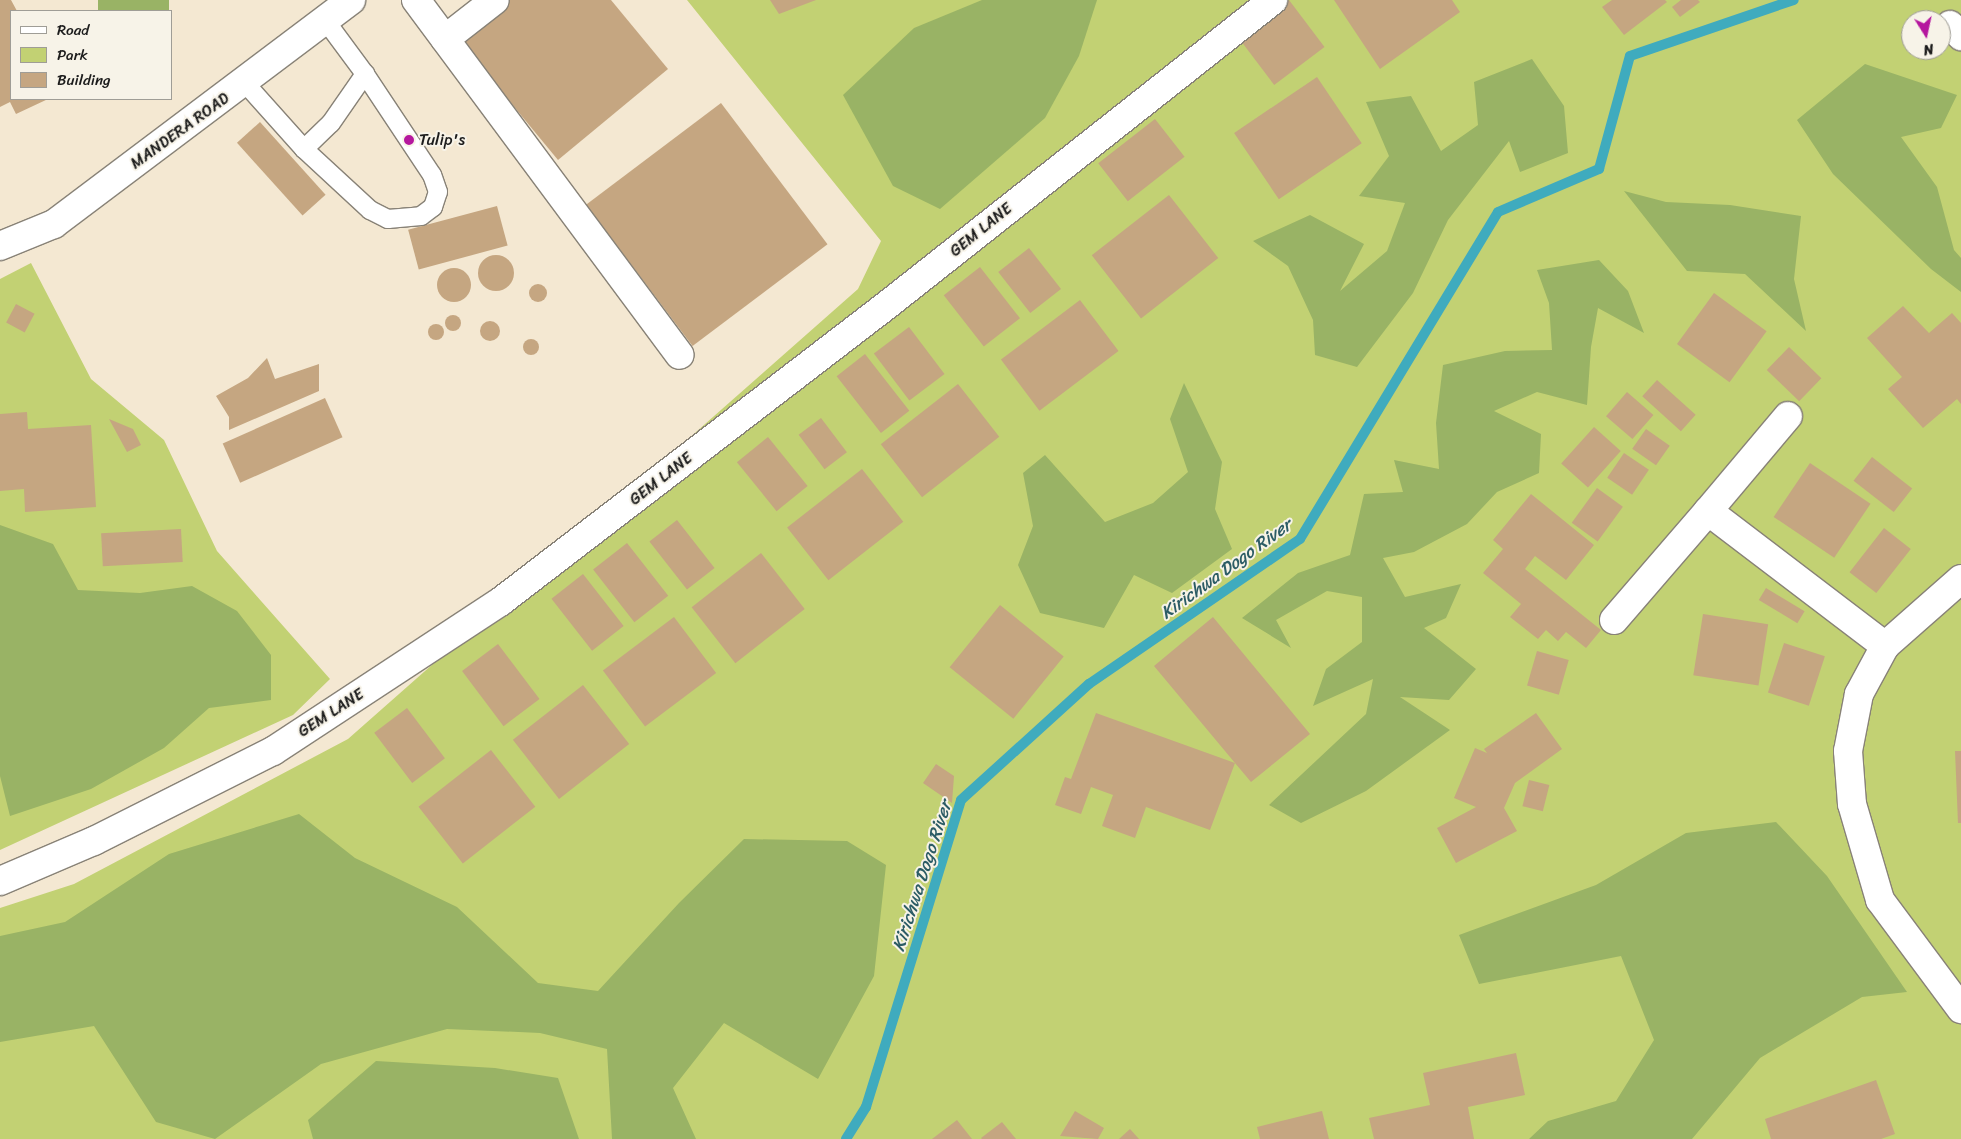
<!DOCTYPE html>
<style>
body{margin:0}
#map{position:relative;width:1961px;height:1139px;overflow:hidden;background:#f4e8d2;font-family:Sriracha,sans-serif}
div>[style]{position:absolute}
[style*='--x']{left:calc(var(--x)*1px);top:calc(var(--y)*1px);width:calc(var(--w)*1px);rotate:calc(var(--a)*1deg)}
.green>*{inset:0;background:#c2d173}
.forest>*{inset:0;background:#99b365;transform-origin:0 0}
.stream>*{height:10px;margin:-5px;padding:0 5px;transform-origin:5px;border-radius:5px;background:#3fabbe}
.building>*{inset:0;background:#c5a681;transform-origin:0 0}
.round{border-radius:50%}
.roads{filter:drop-shadow(1px 0 #888277) drop-shadow(-1px 0 #888277) drop-shadow(0 1px #888277) drop-shadow(0 -1px #888277)}
.lane>*{height:18px;margin:-9px;padding:0 9px;transform-origin:9px;border-radius:9px;background:#fff}
.street>*{height:28px;margin:-14px;padding:0 14px;transform-origin:14px;border-radius:14px;background:#fff}
.dots>*{width:14px;height:14px;translate:-50% -50%;box-sizing:border-box;border:2px solid #f7f3e8;border-radius:50%}
span{translate:-50% -50%;white-space:nowrap;text-align:center;line-height:1.15;-webkit-text-stroke:4px #f7f3e8;paint-order:stroke}
.street-label{font-size:16px;color:#1c1c1c}
.poi-label{font-size:16px;color:#1c1c1c}
.left{translate:0 -50%;text-align:left}
.water-label{font-size:18px;color:#2c5c65;font-style:italic}
.legend{position:absolute;left:10px;top:10px;width:162px;height:90px;box-sizing:border-box;background:#f7f3e8;border:1px solid #9f9d96;margin:0;padding:6px 9px;list-style:none;font-size:15px;color:#1c1c1c}
.legend li{display:flex;align-items:center;gap:10px;height:25px}
.legend b{width:25px;border:1px solid #9f9d96}
.north{position:absolute;left:1901px;top:10px;width:50px;height:50px;box-sizing:border-box;background:#f7f3e8;border:1px solid #9f9d96;border-radius:50%;rotate:170deg;font-size:14px;font-weight:700;line-height:20px;text-align:center;color:#1c1c1c}
.north::after{content:'';display:block;margin:auto;width:18px;height:22px;background:#b5179e;clip-path:polygon(50% 0,100% 100%,50% 72%,0 100%)}
</style>
<div id="map">
<div class="green">
<div style="clip-path:polygon(evenodd,687px 0,1961px 0,1961px 1139px,0 1139px,0 908px,74px 884px,348px 739px,858px 289px,881px 241px,687px 0,1911px 20px,1941px 20px,1941px 50px,1911px 50px,1911px 20px)"></div>
<div style="clip-path:polygon(31px 263px,91px 379px,164px 440px,217px 551px,330px 679px,293px 715px,0 850px,0 279px)"></div>
</div>
<div class="forest">
<div style="left:98px;top:0;width:71px;height:14px"></div>
<div style="clip-path:polygon(982px 0,1097px 0,1079px 56px,1045px 118px,940px 209px,893px 186px,843px 95px,914px 28px)"></div>
<div style="clip-path:polygon(1532px 59px,1564px 106px,1568px 153px,1520px 172px,1509px 141px,1448px 220px,1413px 293px,1357px 367px,1315px 355px,1313px 320px,1288px 266px,1253px 241px,1310px 215px,1364px 244px,1340px 291px,1387px 251px,1405px 203px,1359px 196px,1389px 156px,1366px 102px,1411px 96px,1441px 151px,1478px 125px,1474px 82px)"></div>
<div style="clip-path:polygon(1865px 64px,1957px 95px,1941px 128px,1901px 137px,1937px 187px,1954px 250px,1961px 258px,1961px 292px,1931px 269px,1833px 174px,1797px 120px)"></div>
<div style="clip-path:polygon(1624px 191px,1666px 202px,1730px 205px,1801px 216px,1794px 279px,1806px 331px,1745px 274px,1687px 271px)"></div>
<div style="clip-path:polygon(1599px 260px,1628px 291px,1644px 333px,1598px 308px,1591px 347px,1587px 405px,1537px 392px,1494px 411px,1541px 434px,1539px 473px,1497px 492px,1467px 524px,1414px 552px,1383px 558px,1405px 597px,1461px 584px,1446px 618px,1424px 628px,1476px 669px,1449px 700px,1400px 697px,1450px 730px,1366px 791px,1301px 823px,1269px 805px,1366px 714px,1373px 679px,1313px 706px,1326px 669px,1362px 642px,1362px 597px,1327px 591px,1276px 620px,1291px 648px,1242px 618px,1298px 573px,1350px 555px,1364px 494px,1403px 492px,1394px 460px,1439px 469px,1436px 423px,1443px 365px,1505px 351px,1552px 350px,1549px 303px,1537px 270px)"></div>
<div style="clip-path:polygon(1184px 383px,1222px 462px,1215px 509px,1232px 549px,1172px 593px,1134px 575px,1104px 628px,1040px 613px,1018px 565px,1033px 526px,1023px 473px,1045px 455px,1105px 522px,1153px 503px,1188px 472px,1170px 419px)"></div>
<div style="clip-path:polygon(0 525px,53px 544px,78px 590px,140px 593px,192px 586px,237px 611px,271px 655px,271px 700px,209px 708px,164px 748px,91px 789px,10px 816px,0 776px)"></div>
<div style="clip-path:polygon(299px 814px,355px 858px,457px 907px,538px 983px,598px 991px,679px 903px,744px 839px,847px 841px,886px 865px,874px 976px,818px 1079px,724px 1023px,673px 1088px,696px 1139px,612px 1139px,607px 1049px,540px 1033px,447px 1029px,321px 1064px,215px 1139px,156px 1122px,94px 1026px,0 1042px,0 936px,65px 922px,169px 854px)"></div>
<div style="clip-path:polygon(1776px 822px,1827px 876px,1907px 992px,1862px 997px,1760px 1058px,1692px 1139px,1529px 1139px,1548px 1121px,1616px 1101px,1654px 1040px,1621px 956px,1479px 984px,1459px 935px,1596px 885px,1686px 833px)"></div>
<div style="clip-path:polygon(376px 1061px,495px 1068px,558px 1078px,579px 1139px,313px 1139px,308px 1120px)"></div>
</div>
<div class="stream">
<div style="--x:846;--y:1139;--w:38;--a:-58"></div>
<div style="--x:866;--y:1107;--w:321;--a:-72.8"></div>
<div style="--x:961;--y:800;--w:173;--a:-42.2"></div>
<div style="--x:1089;--y:684;--w:256;--a:-34.5"></div>
<div style="--x:1300;--y:539;--w:382;--a:-58.8"></div>
<div style="--x:1498;--y:212;--w:110;--a:-23.1"></div>
<div style="--x:1599;--y:169;--w:117;--a:-74.7"></div>
<div style="--x:1630;--y:56;--w:173;--a:-18.9"></div>
</div>
<div class="building">
<div style="clip-path:polygon(0 0,11px 0,17px 11px,11px 11px,11px 99px,48px 99px,16px 114px,10px 102px,0 107px)"></div>
<div style="clip-path:polygon(503px 0,611px 0,668px 69px,558px 160px,457px 38px)"></div>
<div style="clip-path:polygon(770px 0,816px 0,779px 14px)"></div>
<div style="left:1289px;top:0;width:59px;height:63px;rotate:53deg"></div>
<div style="clip-path:polygon(1334px 0,1452px 0,1460px 12px,1380px 69px)"></div>
<div style="clip-path:polygon(1612px 0,1665px 0,1667px 2px,1624px 35px,1602px 7px)"></div>
<div style="clip-path:polygon(1681px 0,1698px 0,1700px 2px,1680px 17px,1672px 7px)"></div>
<div style="left:1317px;top:77px;width:80px;height:100px;rotate:56deg"></div>
<div style="left:721px;top:103px;width:177px;height:169px;rotate:53deg"></div>
<div style="left:1155px;top:119px;width:48px;height:72px;rotate:52deg"></div>
<div style="left:260px;top:122px;width:98px;height:31px;rotate:48deg"></div>
<div style="left:1169px;top:195px;width:80px;height:98px;rotate:52deg"></div>
<div style="left:497px;top:206px;width:41px;height:92px;rotate:75deg"></div>
<div style="left:1029px;top:248px;width:52px;height:39px;rotate:52deg"></div>
<div class="round" style="left:478px;top:255px;width:36px;height:36px"></div>
<div style="left:980px;top:267px;width:65px;height:46px;rotate:52deg"></div>
<div class="round" style="left:437px;top:268px;width:34px;height:34px"></div>
<div class="round" style="left:529px;top:284px;width:18px;height:18px"></div>
<div style="left:1714px;top:293px;width:65px;height:63px;rotate:36deg"></div>
<div style="left:1080px;top:300px;width:64px;height:99px;rotate:53deg"></div>
<div style="left:16px;top:304px;width:21px;height:21px;rotate:28deg"></div>
<div style="clip-path:polygon(1903px 306px,1929px 333px,1952px 313px,1961px 323px,1961px 404px,1957px 399px,1923px 428px,1888px 389px,1902px 377px,1867px 338px)"></div>
<div class="round" style="left:445px;top:315px;width:16px;height:16px"></div>
<div class="round" style="left:480px;top:321px;width:20px;height:20px"></div>
<div class="round" style="left:428px;top:324px;width:16px;height:16px"></div>
<div style="left:909px;top:327px;width:59px;height:44px;rotate:53deg"></div>
<div class="round" style="left:523px;top:339px;width:16px;height:16px"></div>
<div style="left:1789px;top:347px;width:45px;height:32px;rotate:44deg"></div>
<div style="left:865px;top:354px;width:72px;height:36px;rotate:52deg"></div>
<div style="clip-path:polygon(267px 358px,275px 379px,319px 364px,319px 391px,229px 430px,229px 417px,216px 396px,248px 378px)"></div>
<div style="left:1657px;top:380px;width:52px;height:22px;rotate:42deg"></div>
<div style="left:958px;top:384px;width:67px;height:98px;rotate:52deg"></div>
<div style="left:1627px;top:392px;width:35px;height:32px;rotate:41deg"></div>
<div style="left:325px;top:398px;width:43px;height:112px;rotate:66deg"></div>
<div style="clip-path:polygon(27px 412px,28px 429px,91px 425px,96px 507px,25px 512px,24px 489px,0 491px,0 414px)"></div>
<div style="left:821px;top:418px;width:43px;height:28px;rotate:53deg"></div>
<div style="clip-path:polygon(109px 419px,133px 429px,141px 445px,127px 452px)"></div>
<div style="left:1594px;top:427px;width:36px;height:49px;rotate:42deg"></div>
<div style="left:1646px;top:429px;width:29px;height:24px;rotate:35deg"></div>
<div style="left:768px;top:437px;width:63px;height:40px;rotate:51deg"></div>
<div style="left:1624px;top:453px;width:30px;height:30px;rotate:34deg"></div>
<div style="left:1872px;top:457px;width:51px;height:30px;rotate:38deg"></div>
<div style="left:1810px;top:463px;width:73px;height:65px;rotate:34deg"></div>
<div style="left:862px;top:469px;width:67px;height:95px;rotate:52deg"></div>
<div style="left:1597px;top:488px;width:32px;height:43px;rotate:36deg"></div>
<div style="clip-path:polygon(1531px 494px,1594px 545px,1566px 580px,1535px 556px,1525px 569px,1601px 630px,1586px 648px,1566px 632px,1558px 641px,1546px 630px,1538px 639px,1510px 617px,1521px 604px,1483px 573px,1503px 549px,1493px 540px)"></div>
<div style="left:677px;top:520px;width:61px;height:35px;rotate:52deg"></div>
<div style="left:1884px;top:528px;width:34px;height:56px;rotate:38deg"></div>
<div style="left:181px;top:529px;width:33px;height:80px;rotate:87deg"></div>
<div style="left:627px;top:543px;width:67px;height:43px;rotate:52deg"></div>
<div style="left:761px;top:553px;width:71px;height:88px;rotate:52deg"></div>
<div style="left:583px;top:574px;width:66px;height:40px;rotate:52deg"></div>
<div style="left:1766px;top:588px;width:45px;height:14px;rotate:31deg"></div>
<div style="left:1000px;top:605px;width:82px;height:80px;rotate:39deg"></div>
<div style="left:1703px;top:614px;width:66px;height:62px;rotate:9deg"></div>
<div style="left:674px;top:617px;width:70px;height:89px;rotate:53deg"></div>
<div style="clip-path:polygon(1213px 617px,1310px 734px,1251px 782px,1235px 763px,1210px 830px,1146px 807px,1135px 838px,1102px 826px,1113px 795px,1091px 787px,1081px 814px,1055px 805px,1065px 777px,1071px 779px,1096px 713px,1235px 763px,1154px 666px)"></div>
<div style="left:1784px;top:643px;width:43px;height:52px;rotate:18deg"></div>
<div style="left:498px;top:644px;width:69px;height:45px;rotate:53deg"></div>
<div style="left:1537px;top:651px;width:33px;height:36px;rotate:16deg"></div>
<div style="left:583px;top:685px;width:75px;height:89px;rotate:52deg"></div>
<div style="left:407px;top:708px;width:63px;height:41px;rotate:53deg"></div>
<div style="clip-path:polygon(1536px 713px,1562px 749px,1515px 783px,1504px 808px,1517px 831px,1456px 863px,1437px 828px,1476px 807px,1454px 798px,1475px 748px,1487px 753px,1484px 749px)"></div>
<div style="left:491px;top:750px;width:72px;height:92px;rotate:52deg"></div>
<div style="clip-path:polygon(1955px 751px,1961px 751px,1961px 823px,1958px 823px)"></div>
<div style="clip-path:polygon(936px 764px,954px 776px,952px 803px,923px 783px)"></div>
<div style="left:1529px;top:780px;width:21px;height:27px;rotate:14deg"></div>
<div style="clip-path:polygon(1516px 1053px,1525px 1095px,1468px 1107px,1474px 1139px,1374px 1139px,1369px 1118px,1430px 1105px,1423px 1073px)"></div>
<div style="clip-path:polygon(1876px 1080px,1895px 1134px,1881px 1139px,1771px 1139px,1765px 1119px)"></div>
<div style="clip-path:polygon(1075px 1111px,1104px 1128px,1098px 1139px,1060px 1136px)"></div>
<div style="clip-path:polygon(1322px 1111px,1329px 1139px,1260px 1139px,1257px 1127px)"></div>
<div style="clip-path:polygon(957px 1120px,972px 1139px,932px 1139px)"></div>
<div style="clip-path:polygon(1002px 1122px,1016px 1139px,982px 1139px,981px 1138px)"></div>
<div style="clip-path:polygon(1130px 1129px,1139px 1139px,1119px 1139px)"></div>
</div>
<div class="roads">
<div class="lane">
<div style="--x:245;--y:83;--w:89;--a:48.2"></div>
<div style="--x:304;--y:149;--w:37;--a:-44"></div>
<div style="--x:331;--y:123;--w:60;--a:-55.2"></div>
<div style="--x:365;--y:74;--w:67;--a:-126.5"></div>
<div style="--x:304;--y:149;--w:90;--a:42.7"></div>
<div style="--x:370;--y:210;--w:20;--a:27"></div>
<div style="--x:388;--y:219;--w:33;--a:-5"></div>
<div style="--x:421;--y:216;--w:15;--a:-37"></div>
<div style="--x:433;--y:207;--w:16;--a:-72"></div>
<div style="--x:438;--y:192;--w:18;--a:-109"></div>
<div style="--x:432;--y:175;--w:121;--a:-123.6"></div>
</div>
<div class="street">
<div style="--x:416;--y:0;--w:442;--a:53.4"></div>
<div style="--x:1950;--y:25;--w:16;--a:45"></div>
<div style="--x:445;--y:39;--w:63;--a:-38"></div>
<div style="--x:0;--y:246;--w:58;--a:-22.2"></div>
<div style="--x:54;--y:224;--w:372;--a:-37"></div>
<div style="--x:1708;--y:511;--w:124;--a:-49.9"></div>
<div style="--x:1961;--y:579;--w:101;--a:138.6"></div>
<div style="--x:1885;--y:646;--w:55;--a:118.4"></div>
<div style="--x:1859;--y:694;--w:58;--a:100.9"></div>
<div style="--x:1848;--y:751;--w:53;--a:85.7"></div>
<div style="--x:1852;--y:804;--w:100;--a:73.7"></div>
<div style="--x:1880;--y:900;--w:136;--a:53.4"></div>
<div style="--x:1614;--y:620;--w:144;--a:-49.2"></div>
<div style="--x:1708;--y:511;--w:223;--a:37.3"></div>
<div style="--x:0;--y:881;--w:102;--a:-23.1"></div>
<div style="--x:94;--y:841;--w:200;--a:-26.7"></div>
<div style="--x:273;--y:751;--w:272;--a:-33.3"></div>
<div style="--x:500;--y:602;--w:488;--a:-37.5"></div>
<div style="--x:887;--y:305;--w:492;--a:-38.3"></div>
</div>
</div>
<div class="dots">
<div style="left:409px;top:140px;background:#b5179e"></div>
</div>
<div class="street-label">
<span style="left:180px;top:131px;rotate:-36deg">MANDERA ROAD</span>
<span style="left:981px;top:230px;rotate:-39deg">GEM LANE</span>
<span style="left:661px;top:479px;rotate:-38deg">GEM LANE</span>
<span style="left:331px;top:713px;rotate:-33deg">GEM LANE</span>
</div>
<div class="poi-label">
<span class="left" style="left:419px;top:140px">Tulip's</span>
</div>
<div class="water-label">
<span style="left:1226px;top:569px;rotate:-36deg">Kirichwa Dogo River</span>
<span style="left:922px;top:876px;rotate:-72deg">Kirichwa Dogo River</span>
</div>
<ul class="legend">
<li><b style="height:6px;background:#fff"></b>Road</li>
<li><b style="height:14px;background:#c2d173"></b>Park</li>
<li><b style="height:14px;background:#c5a681"></b>Building</li>
</ul>
<div class="north">N</div>
</div>
